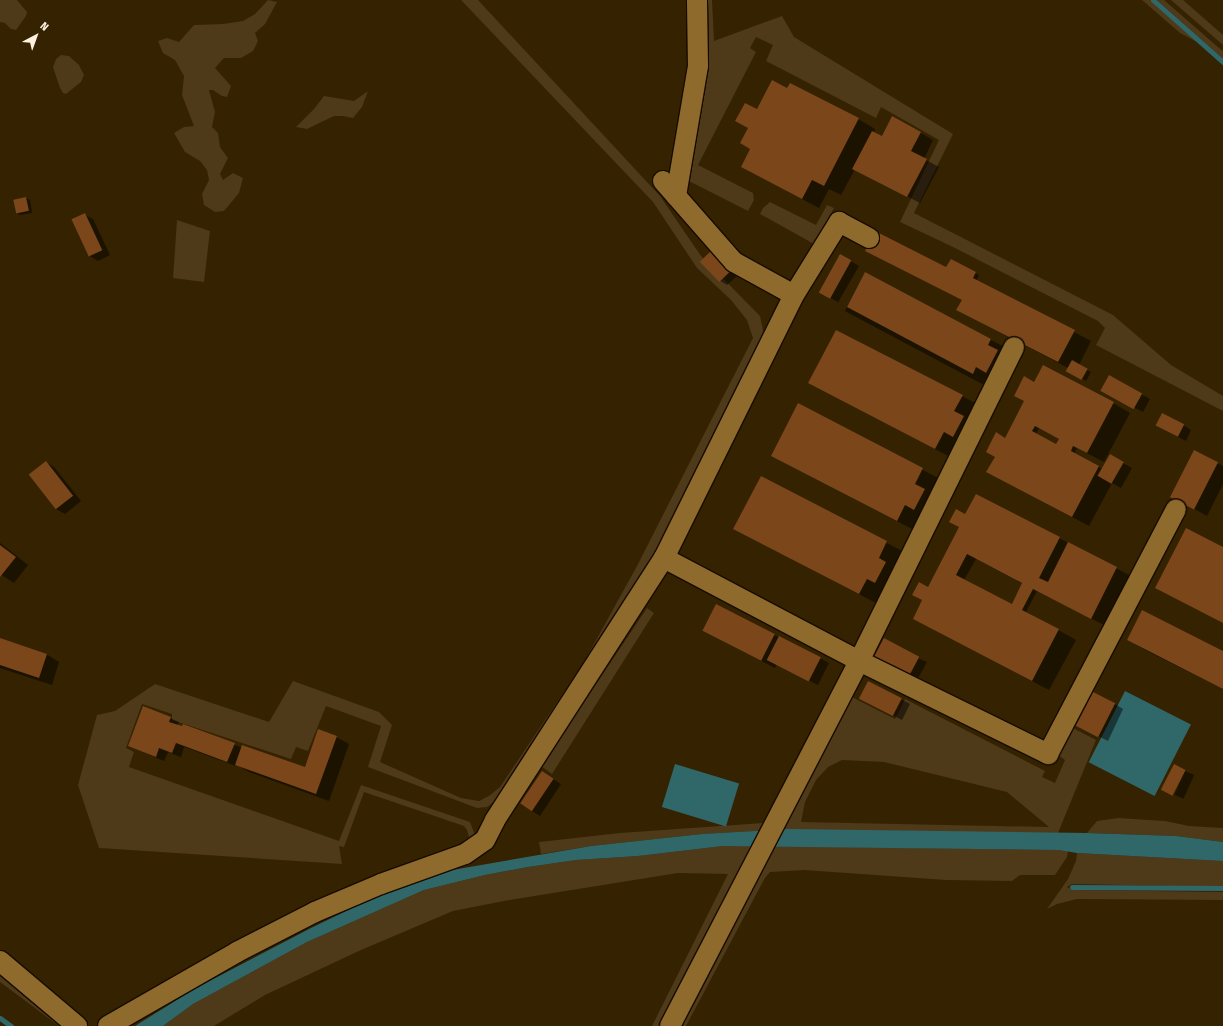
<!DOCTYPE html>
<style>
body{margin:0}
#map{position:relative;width:1223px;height:1026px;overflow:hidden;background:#342201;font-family:"Fira Sans Condensed",sans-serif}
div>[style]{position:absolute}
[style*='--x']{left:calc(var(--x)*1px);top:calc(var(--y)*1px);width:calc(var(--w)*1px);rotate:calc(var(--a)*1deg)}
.green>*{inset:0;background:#4e3919}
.water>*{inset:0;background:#306869;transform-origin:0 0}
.shadow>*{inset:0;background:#0007;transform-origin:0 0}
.stream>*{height:5px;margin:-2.5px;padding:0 2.5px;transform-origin:2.5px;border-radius:2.5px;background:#306869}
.building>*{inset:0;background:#7a461a;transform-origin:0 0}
.roads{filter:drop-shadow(1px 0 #170c00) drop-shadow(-1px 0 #170c00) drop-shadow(0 1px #170c00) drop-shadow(0 -1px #170c00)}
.minor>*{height:20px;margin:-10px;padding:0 10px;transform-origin:10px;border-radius:10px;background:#8f6a2d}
span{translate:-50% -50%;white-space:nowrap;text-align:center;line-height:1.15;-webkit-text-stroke:4px #342201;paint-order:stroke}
.north{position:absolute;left:16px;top:16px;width:40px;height:40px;-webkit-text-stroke:3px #342201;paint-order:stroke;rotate:41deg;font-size:11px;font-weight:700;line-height:16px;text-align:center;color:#fcf0de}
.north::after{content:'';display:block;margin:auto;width:14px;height:18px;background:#fcf0de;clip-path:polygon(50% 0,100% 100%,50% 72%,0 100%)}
</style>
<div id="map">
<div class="green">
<div style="clip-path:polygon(0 0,17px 0,27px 12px,26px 16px,16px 30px,11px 29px,5px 23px,0 22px)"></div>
<div style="clip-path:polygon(268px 0,277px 2px,265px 24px,255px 33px,258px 41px,253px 51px,241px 58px,224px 58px,215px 68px,231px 86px,227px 97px,222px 96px,213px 90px,209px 90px,215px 112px,212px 127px,218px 133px,220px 147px,228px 158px,220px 174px,223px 180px,233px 173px,243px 178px,239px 193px,224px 211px,215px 212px,204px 205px,202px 194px,209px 180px,207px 170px,200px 161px,185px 152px,174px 133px,184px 127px,194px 126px,182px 95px,184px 76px,175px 60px,163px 53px,158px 41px,167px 38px,179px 42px,194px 25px,223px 24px,243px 21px,255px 14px)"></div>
<div style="clip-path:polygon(461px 0,478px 0,660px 196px,701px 256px,760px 316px,764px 335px,656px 558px,495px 801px,487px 807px,477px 808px,368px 767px,381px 726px,326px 706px,308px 751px,296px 747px,291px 759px,172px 720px,172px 714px,142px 704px,126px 748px,134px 752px,129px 767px,339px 841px,361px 785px,470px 822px,475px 835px,468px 845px,469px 837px,467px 830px,464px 826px,364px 792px,344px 847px,339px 846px,342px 864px,99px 848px,78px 785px,97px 715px,115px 711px,155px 684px,269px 722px,293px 681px,379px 712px,392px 725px,380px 762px,461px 798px,479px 801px,489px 796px,500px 787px,584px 662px,637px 566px,753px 338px,747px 320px,731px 300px,697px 268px,653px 202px)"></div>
<div style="clip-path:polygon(701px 0,712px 0,714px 41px,782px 16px,794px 37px,953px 134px,914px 213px,1113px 315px,1171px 365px,1223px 396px,1223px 411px,1096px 345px,1105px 328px,1098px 321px,953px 247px,900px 222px,939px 140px,881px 107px,876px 118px,766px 61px,773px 45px,756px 37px,750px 48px,756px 52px,698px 165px,753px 193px,754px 200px,748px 211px,685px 179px)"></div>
<div style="clip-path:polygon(1142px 0,1150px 0,1197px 42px,1180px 33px)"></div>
<div style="clip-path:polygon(1157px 0,1164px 0,1219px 48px,1223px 51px,1223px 59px)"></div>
<div style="clip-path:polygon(1171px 0,1183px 0,1223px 35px,1223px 45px)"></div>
<div style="clip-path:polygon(61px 55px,69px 56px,79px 65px,84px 75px,81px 82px,66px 94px,63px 93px,60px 88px,53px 67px,56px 59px)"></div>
<div style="clip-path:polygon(368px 91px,362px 107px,353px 118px,343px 116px,334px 116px,307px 129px,296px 127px,314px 109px,324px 96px,354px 101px)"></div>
<div style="clip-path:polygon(770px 202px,816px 225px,827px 205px,834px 208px,814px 244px,760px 214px,763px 208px)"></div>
<div style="clip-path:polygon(177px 220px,210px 231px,204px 282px,173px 278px)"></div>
<div style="clip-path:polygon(647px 608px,654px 613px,552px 774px,541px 766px)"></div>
<div style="clip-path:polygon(evenodd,850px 696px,895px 719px,905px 699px,1045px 771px,1042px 777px,1055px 783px,1065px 760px,1057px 754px,1073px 728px,1096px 740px,1058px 833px,780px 830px,850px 696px,842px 760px,884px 762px,1007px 792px,1049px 827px,801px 822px,805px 802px,816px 780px,828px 767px,842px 760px)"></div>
<div style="clip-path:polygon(1118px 818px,1165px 821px,1189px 826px,1223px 828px,1223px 842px,1176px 836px,1087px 833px,1097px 821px)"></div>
<div style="clip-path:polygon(763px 823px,758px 831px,702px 834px,591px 846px,541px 854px,539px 842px,620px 833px)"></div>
<div style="clip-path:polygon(723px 846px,753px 846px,661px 1026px,652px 1026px,728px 874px,678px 873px,504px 901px,453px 911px,361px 950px,265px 995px,214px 1026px,163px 1026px,193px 1004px,307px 942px,424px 890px,485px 875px,528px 867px,576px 860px,638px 856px)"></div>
<div style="clip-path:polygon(770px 846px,1059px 850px,1068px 851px,1067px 857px,1055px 875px,1020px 875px,1012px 881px,946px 880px,804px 870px,770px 872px,765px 878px,686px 1026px,678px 1026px)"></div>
<div style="clip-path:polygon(1077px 853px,1223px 861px,1223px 887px,1072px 884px,1067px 887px,1073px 890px,1223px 892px,1223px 900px,1077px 899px,1057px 904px,1047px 909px,1068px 879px,1076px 861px)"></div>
<div style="clip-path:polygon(0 969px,67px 1026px,59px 1026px,0 982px)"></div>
</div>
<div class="water">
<div style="left:1125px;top:691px;width:74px;height:80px;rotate:27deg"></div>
<div style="left:675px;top:764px;width:67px;height:45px;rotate:17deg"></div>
<div style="clip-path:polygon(789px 829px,1087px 833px,1176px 836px,1223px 842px,1223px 861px,1077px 853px,1059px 850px,723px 846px,638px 856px,576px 860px,528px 867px,485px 875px,424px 890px,307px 942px,193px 1004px,163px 1026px,135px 1026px,196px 988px,311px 928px,373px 898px,435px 873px,591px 846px,702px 834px)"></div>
</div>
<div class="shadow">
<div style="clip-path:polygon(790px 84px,858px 119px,875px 129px,874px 133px,882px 137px,921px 133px,933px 140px,924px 159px,939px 167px,920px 203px,855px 169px,841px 195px,829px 189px,819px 208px,742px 167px,751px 149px,758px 110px,788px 89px)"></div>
<div style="clip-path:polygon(26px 198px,30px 200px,32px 213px,20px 215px,16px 213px)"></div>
<div style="clip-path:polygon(85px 215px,93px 219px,110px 255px,98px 261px,90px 256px,73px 220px)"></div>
<div style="clip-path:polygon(712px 251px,738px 275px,727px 285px,719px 280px,701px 262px)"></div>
<div style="left:840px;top:255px;width:22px;height:42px;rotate:30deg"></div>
<div style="clip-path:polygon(951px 260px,979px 275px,976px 281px,1091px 341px,1079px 365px,1091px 372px,1086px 381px,1067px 370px,1068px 368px,958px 310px,963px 300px,952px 271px)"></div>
<div style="left:865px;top:273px;width:162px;height:43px;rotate:28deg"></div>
<div style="clip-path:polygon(1109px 377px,1150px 399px,1143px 412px,1110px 395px)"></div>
<div style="clip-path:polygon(810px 383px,962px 396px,979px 405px,952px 458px)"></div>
<div style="clip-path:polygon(evenodd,1034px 383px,1113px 403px,1130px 413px,1104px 462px,1077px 448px,1074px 454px,1103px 469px,1110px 456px,1132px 468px,1121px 488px,1112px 483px,1089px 526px,1005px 481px,996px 457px,1034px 383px,1039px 428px,1060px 439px,1057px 445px,1036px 434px,1039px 428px)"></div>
<div style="clip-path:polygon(798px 404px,940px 479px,914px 530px,789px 465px)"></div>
<div style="clip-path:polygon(1183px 425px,1191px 430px,1186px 441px,1165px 430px)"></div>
<div style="clip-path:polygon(46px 462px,54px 467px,81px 501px,65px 514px,56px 509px)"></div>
<div style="clip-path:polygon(1217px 463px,1223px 466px,1223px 484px,1207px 516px,1184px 503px)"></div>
<div style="clip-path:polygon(761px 477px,904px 552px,892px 592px,884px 588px,876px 603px,751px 538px)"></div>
<div style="clip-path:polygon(evenodd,966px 515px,1059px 538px,1129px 575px,1104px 625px,1037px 591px,1026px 612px,1076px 640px,1049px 690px,914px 619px,966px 515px,976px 559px,1023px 584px,1016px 608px,964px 580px,976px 559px)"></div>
<div style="clip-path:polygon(0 543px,28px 565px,14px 583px,0 574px)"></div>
<div style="clip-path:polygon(716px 605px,829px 663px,818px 685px,777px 664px,775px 668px,703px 631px)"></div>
<div style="clip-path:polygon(0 639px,46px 654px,59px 662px,52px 685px,0 668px)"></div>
<div style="clip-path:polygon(1128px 640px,1223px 652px,1223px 689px,1145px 650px)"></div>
<div style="clip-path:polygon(918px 658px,927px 662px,917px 680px,883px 663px)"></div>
<div style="clip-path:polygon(868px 682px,910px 704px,902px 720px,868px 703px)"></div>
<div style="clip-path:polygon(1115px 704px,1123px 709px,1108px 741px,1078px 726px)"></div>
<div style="clip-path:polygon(170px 718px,179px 722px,177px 726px,306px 769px,336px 737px,349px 744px,329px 801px,249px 772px,237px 765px,236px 766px,184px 747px,181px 757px,168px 752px,164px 761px,130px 746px)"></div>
<div style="left:1185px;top:771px;width:10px;height:26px;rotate:24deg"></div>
<div style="clip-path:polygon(550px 777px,561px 784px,540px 816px,532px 811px)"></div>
</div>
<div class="stream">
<div style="--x:1153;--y:0;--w:94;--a:41.5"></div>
<div style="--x:1072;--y:887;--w:151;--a:0.4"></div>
<div style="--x:0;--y:1018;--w:14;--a:36"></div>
</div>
<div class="building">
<div style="clip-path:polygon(772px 80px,787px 88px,790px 83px,859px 118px,824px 186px,812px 180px,802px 199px,741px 167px,750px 149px,740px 143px,748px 128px,735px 121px,745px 103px,757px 109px)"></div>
<div style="clip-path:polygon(892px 116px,921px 132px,911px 151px,927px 159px,907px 197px,852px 169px,872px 131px,882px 136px)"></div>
<div style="left:26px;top:197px;width:14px;height:13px;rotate:78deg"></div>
<div style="left:85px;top:213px;width:41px;height:15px;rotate:65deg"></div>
<div style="clip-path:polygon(875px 231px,946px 267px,951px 259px,976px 272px,973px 278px,1075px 330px,1058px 362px,956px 310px,962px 300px,865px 251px)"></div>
<div style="left:712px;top:250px;width:28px;height:17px;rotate:46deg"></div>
<div style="left:840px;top:254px;width:13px;height:44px;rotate:29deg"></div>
<div style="clip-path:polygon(865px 272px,991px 339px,988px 345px,998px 350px,986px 373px,976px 367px,973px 374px,847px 307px)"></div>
<div style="clip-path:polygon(836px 330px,963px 395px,954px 411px,964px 416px,953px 437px,944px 432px,935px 449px,808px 383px)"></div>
<div style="left:1072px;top:360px;width:18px;height:13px;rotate:29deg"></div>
<div style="clip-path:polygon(evenodd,1043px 365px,1114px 402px,1087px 453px,1073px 446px,1071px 451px,1099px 466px,1072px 517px,986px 472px,995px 457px,986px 452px,996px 432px,1005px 438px,1024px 401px,1014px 396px,1024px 376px,1034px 382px,1043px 365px,1035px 426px,1059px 439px,1056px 444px,1032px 431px,1035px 426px)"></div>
<div style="left:1109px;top:375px;width:38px;height:18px;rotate:29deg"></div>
<div style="clip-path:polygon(798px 403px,923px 468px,915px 484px,925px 489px,914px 510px,905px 505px,897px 521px,771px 456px)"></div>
<div style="left:1162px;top:413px;width:25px;height:14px;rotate:27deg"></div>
<div style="left:1194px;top:450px;width:27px;height:53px;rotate:27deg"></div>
<div style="left:1110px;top:454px;width:16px;height:25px;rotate:30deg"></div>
<div style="left:46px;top:461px;width:44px;height:22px;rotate:52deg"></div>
<div style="clip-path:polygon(761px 476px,887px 541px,879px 558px,886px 562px,875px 583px,867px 579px,859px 594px,733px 529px)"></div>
<div style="clip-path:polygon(evenodd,976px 494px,1060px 537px,1039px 578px,1048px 582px,1068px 542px,1117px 567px,1091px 619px,1033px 589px,1022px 610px,1059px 629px,1032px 681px,913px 619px,922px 600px,912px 595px,919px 582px,928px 587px,959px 527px,949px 522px,956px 509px,965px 514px,976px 494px,967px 554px,1022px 583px,1012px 604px,956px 575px,967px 554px)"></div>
<div style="clip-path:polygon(1186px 528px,1223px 547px,1223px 623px,1155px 588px)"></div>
<div style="clip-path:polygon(0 545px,16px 557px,0 577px)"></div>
<div style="left:716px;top:604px;width:66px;height:30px;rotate:27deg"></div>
<div style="clip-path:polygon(1142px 610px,1223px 651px,1223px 689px,1127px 640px)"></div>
<div style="left:779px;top:636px;width:47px;height:27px;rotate:27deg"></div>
<div style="clip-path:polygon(0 638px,47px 654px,39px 678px,0 665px)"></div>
<div style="left:884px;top:638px;width:40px;height:23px;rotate:28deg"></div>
<div style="left:868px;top:681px;width:38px;height:20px;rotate:27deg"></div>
<div style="left:1093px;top:692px;width:25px;height:38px;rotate:27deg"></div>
<div style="clip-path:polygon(143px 706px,171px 717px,169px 722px,182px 726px,183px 724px,235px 743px,227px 762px,176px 743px,172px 753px,159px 748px,156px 757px,128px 746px)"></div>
<div style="clip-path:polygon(318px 729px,337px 736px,316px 794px,235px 765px,242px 745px,305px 767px)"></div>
<div style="left:1174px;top:764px;width:13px;height:29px;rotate:27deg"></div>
<div style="left:542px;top:771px;width:14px;height:39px;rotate:34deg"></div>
</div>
<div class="roads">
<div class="minor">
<div style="--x:663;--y:181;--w:108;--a:48.8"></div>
<div style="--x:734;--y:262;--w:68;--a:28.8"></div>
<div style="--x:676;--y:196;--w:132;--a:-80.4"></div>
<div style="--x:698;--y:66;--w:66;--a:-90.9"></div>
<div style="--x:664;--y:558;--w:221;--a:27.8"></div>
<div style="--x:859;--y:661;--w:211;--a:26.2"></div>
<div style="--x:1048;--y:754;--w:276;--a:-62.4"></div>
<div style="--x:0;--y:961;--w:101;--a:40.2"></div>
<div style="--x:108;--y:1026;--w:149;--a:-29.8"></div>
<div style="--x:237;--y:952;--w:88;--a:-27.1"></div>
<div style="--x:315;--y:912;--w:72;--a:-23"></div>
<div style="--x:381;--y:884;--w:89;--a:-19.7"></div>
<div style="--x:465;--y:854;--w:24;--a:-35"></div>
<div style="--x:485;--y:840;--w:22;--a:-63"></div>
<div style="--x:495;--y:820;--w:312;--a:-57.2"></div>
<div style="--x:664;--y:558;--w:293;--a:-63.7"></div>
<div style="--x:794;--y:295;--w:86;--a:-58.3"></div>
<div style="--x:839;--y:222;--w:34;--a:28"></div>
<div style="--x:670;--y:1026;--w:411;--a:-62.6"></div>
<div style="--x:859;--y:661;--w:350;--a:-63.7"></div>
</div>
</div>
<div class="north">N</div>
</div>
